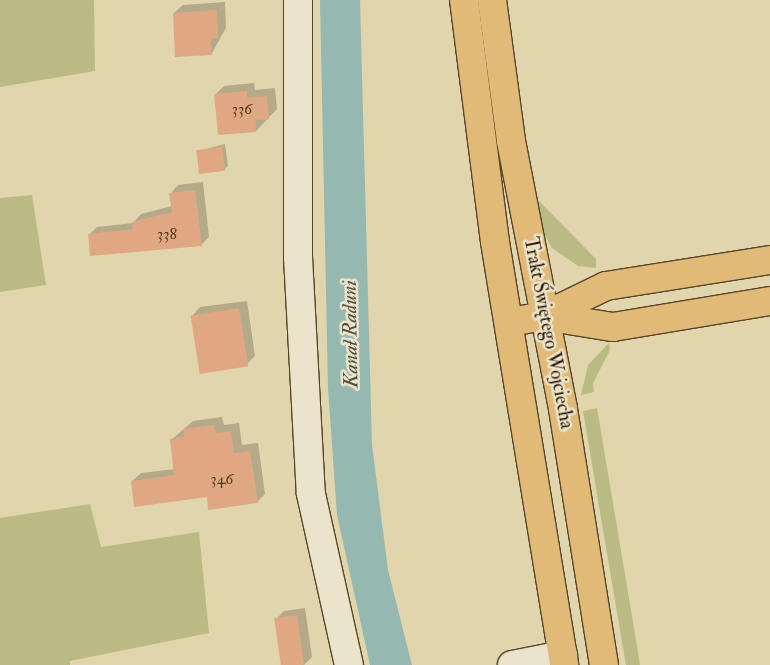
<!DOCTYPE html>
<meta charset="utf-8">
<style>
body{margin:0}
#map{position:relative;width:770px;height:665px;overflow:hidden;background:#e1d5ad;font-family:"IM FELL Double Pica",serif}
div>[style]{position:absolute}
[style*='--x']{left:calc(var(--x)*1px);top:calc(var(--y)*1px);width:calc(var(--w)*1px);rotate:calc(var(--a)*1deg)}
.green>*{inset:0;background:#babb84}
.water>*{inset:0;background:#95b8b1}
.shadow>*{inset:0;background:#0003}
.building>*{inset:0;background:#dfa882;transform-origin:0 0}
.roads{filter:drop-shadow(1px 0 #56442b) drop-shadow(-1px 0 #56442b) drop-shadow(0 1px #56442b) drop-shadow(0 -1px #56442b)}
.minor>*{height:28px;margin:-14px;padding:0 14px;transform-origin:14px;border-radius:14px;background:#ece4ca}
.major>*{height:28px;margin:-14px;padding:0 14px;transform-origin:14px;border-radius:14px;background:#e0ba76}
.highway>*{height:28px;margin:-14px;padding:0 14px;transform-origin:14px;border-radius:14px;background:#e0ba76}
span{translate:-50% -50%;white-space:nowrap;text-align:center;line-height:1.15;-webkit-text-stroke:5px #ece4ca;paint-order:stroke}
.number-label{font-size:16px;color:#563920}
.number-label span{-webkit-text-stroke-width:0}
.street-label{font-size:19px;color:#281400}
.water-label{font-size:20px;color:#4e4d3e;font-style:italic}
</style>
<div id="map">
<div class="green">
<div style="clip-path:polygon(0 0,94px 0,95px 71px,0 87px)"></div>
<div style="clip-path:polygon(32px 195px,46px 285px,0 292px,0 198px)"></div>
<div style="clip-path:polygon(536px 198px,596px 259px,596px 268px,578px 266px,552px 248px,541px 228px)"></div>
<div style="clip-path:polygon(609px 343px,610px 350px,593px 383px,594px 392px,581px 395px,588px 365px)"></div>
<div style="clip-path:polygon(597px 408px,638px 652px,640px 665px,626px 665px,602px 524px,583px 411px)"></div>
<div style="clip-path:polygon(90px 504px,101px 547px,199px 532px,209px 633px,70px 661px,70px 665px,0 665px,0 518px)"></div>
</div>
<div class="water">
<div style="clip-path:polygon(320px 0,360px 0,372px 445px,388px 570px,412px 665px,370px 665px,337px 515px,328px 388px)"></div>
</div>
<div class="shadow">
<div style="clip-path:polygon(225px 2px,226px 28px,212px 53px,174px 13px,183px 5px)"></div>
<div style="clip-path:polygon(254px 83px,255px 90px,275px 88px,277px 109px,256px 131px,216px 94px,224px 86px)"></div>
<div style="clip-path:polygon(225px 144px,228px 166px,224px 170px,198px 151px)"></div>
<div style="clip-path:polygon(203px 182px,209px 237px,201px 245px,89px 235px,97px 227px,133px 223px,141px 214px,172px 206px,171px 193px,178px 185px)"></div>
<div style="clip-path:polygon(247px 301px,255px 356px,247px 364px,192px 316px,200px 307px)"></div>
<div style="clip-path:polygon(222px 417px,224px 425px,239px 423px,242px 445px,258px 443px,265px 494px,257px 502px,132px 481px,141px 473px,175px 469px,171px 440px,193px 421px)"></div>
<div style="clip-path:polygon(305px 608px,312px 657px,304px 665px,282px 665px,276px 619px,284px 611px)"></div>
</div>
<div class="building">
<div style="clip-path:polygon(217px 10px,218px 38px,211px 39px,212px 55px,175px 57px,173px 13px)"></div>
<div style="clip-path:polygon(247px 91px,247px 98px,267px 96px,269px 119px,255px 120px,256px 132px,218px 135px,214px 94px)"></div>
<div style="left:222px;top:147px;width:24px;height:26px;rotate:83deg"></div>
<div style="clip-path:polygon(195px 190px,202px 246px,90px 256px,88px 234px,133px 229px,132px 222px,172px 212px,169px 193px)"></div>
<div style="left:239px;top:308px;width:59px;height:49px;rotate:81deg"></div>
<div style="clip-path:polygon(214px 425px,216px 433px,231px 431px,234px 453px,250px 451px,258px 503px,208px 510px,207px 497px,134px 507px,131px 481px,174px 475px,170px 439px,184px 437px,183px 429px)"></div>
<div style="left:297px;top:615px;width:50px;height:23px;rotate:82deg"></div>
</div>
<div class="roads">
<div class="minor">
<div style="--x:298;--y:0;--w:257;--a:90"></div>
<div style="--x:298;--y:257;--w:237;--a:86.9"></div>
<div style="--x:311;--y:494;--w:175;--a:77.5"></div>
<div style="--x:512;--y:665;--w:52;--a:-11.1"></div>
</div>
<div class="major">
<div style="--x:464;--y:0;--w:244;--a:82.7"></div>
<div style="--x:495;--y:242;--w:429;--a:80.7"></div>
<div style="--x:492;--y:0;--w:142;--a:82.3"></div>
<div style="--x:511;--y:141;--w:273;--a:79"></div>
<div style="--x:563;--y:409;--w:259;--a:80.9"></div>
</div>
<div class="highway">
<div style="--x:544;--y:316;--w:70;--a:9.1"></div>
<div style="--x:613;--y:327;--w:159;--a:-9.4"></div>
<div style="--x:510;--y:322;--w:35;--a:-10"></div>
<div style="--x:544;--y:316;--w:69;--a:-25.8"></div>
<div style="--x:606;--y:286;--w:166;--a:-9"></div>
</div>
</div>
<div class="number-label">
<span style="left:242px;top:109px">336</span>
<span style="left:167px;top:234px">338</span>
<span style="left:222px;top:479px">346</span>
</div>
<div class="street-label">
<span style="left:548px;top:333px;rotate:79deg">Trakt Świętego Wojciecha</span>
</div>
<div class="water-label">
<span style="left:350px;top:334px;rotate:-91deg">Kanał Raduni</span>
</div>
</div>
